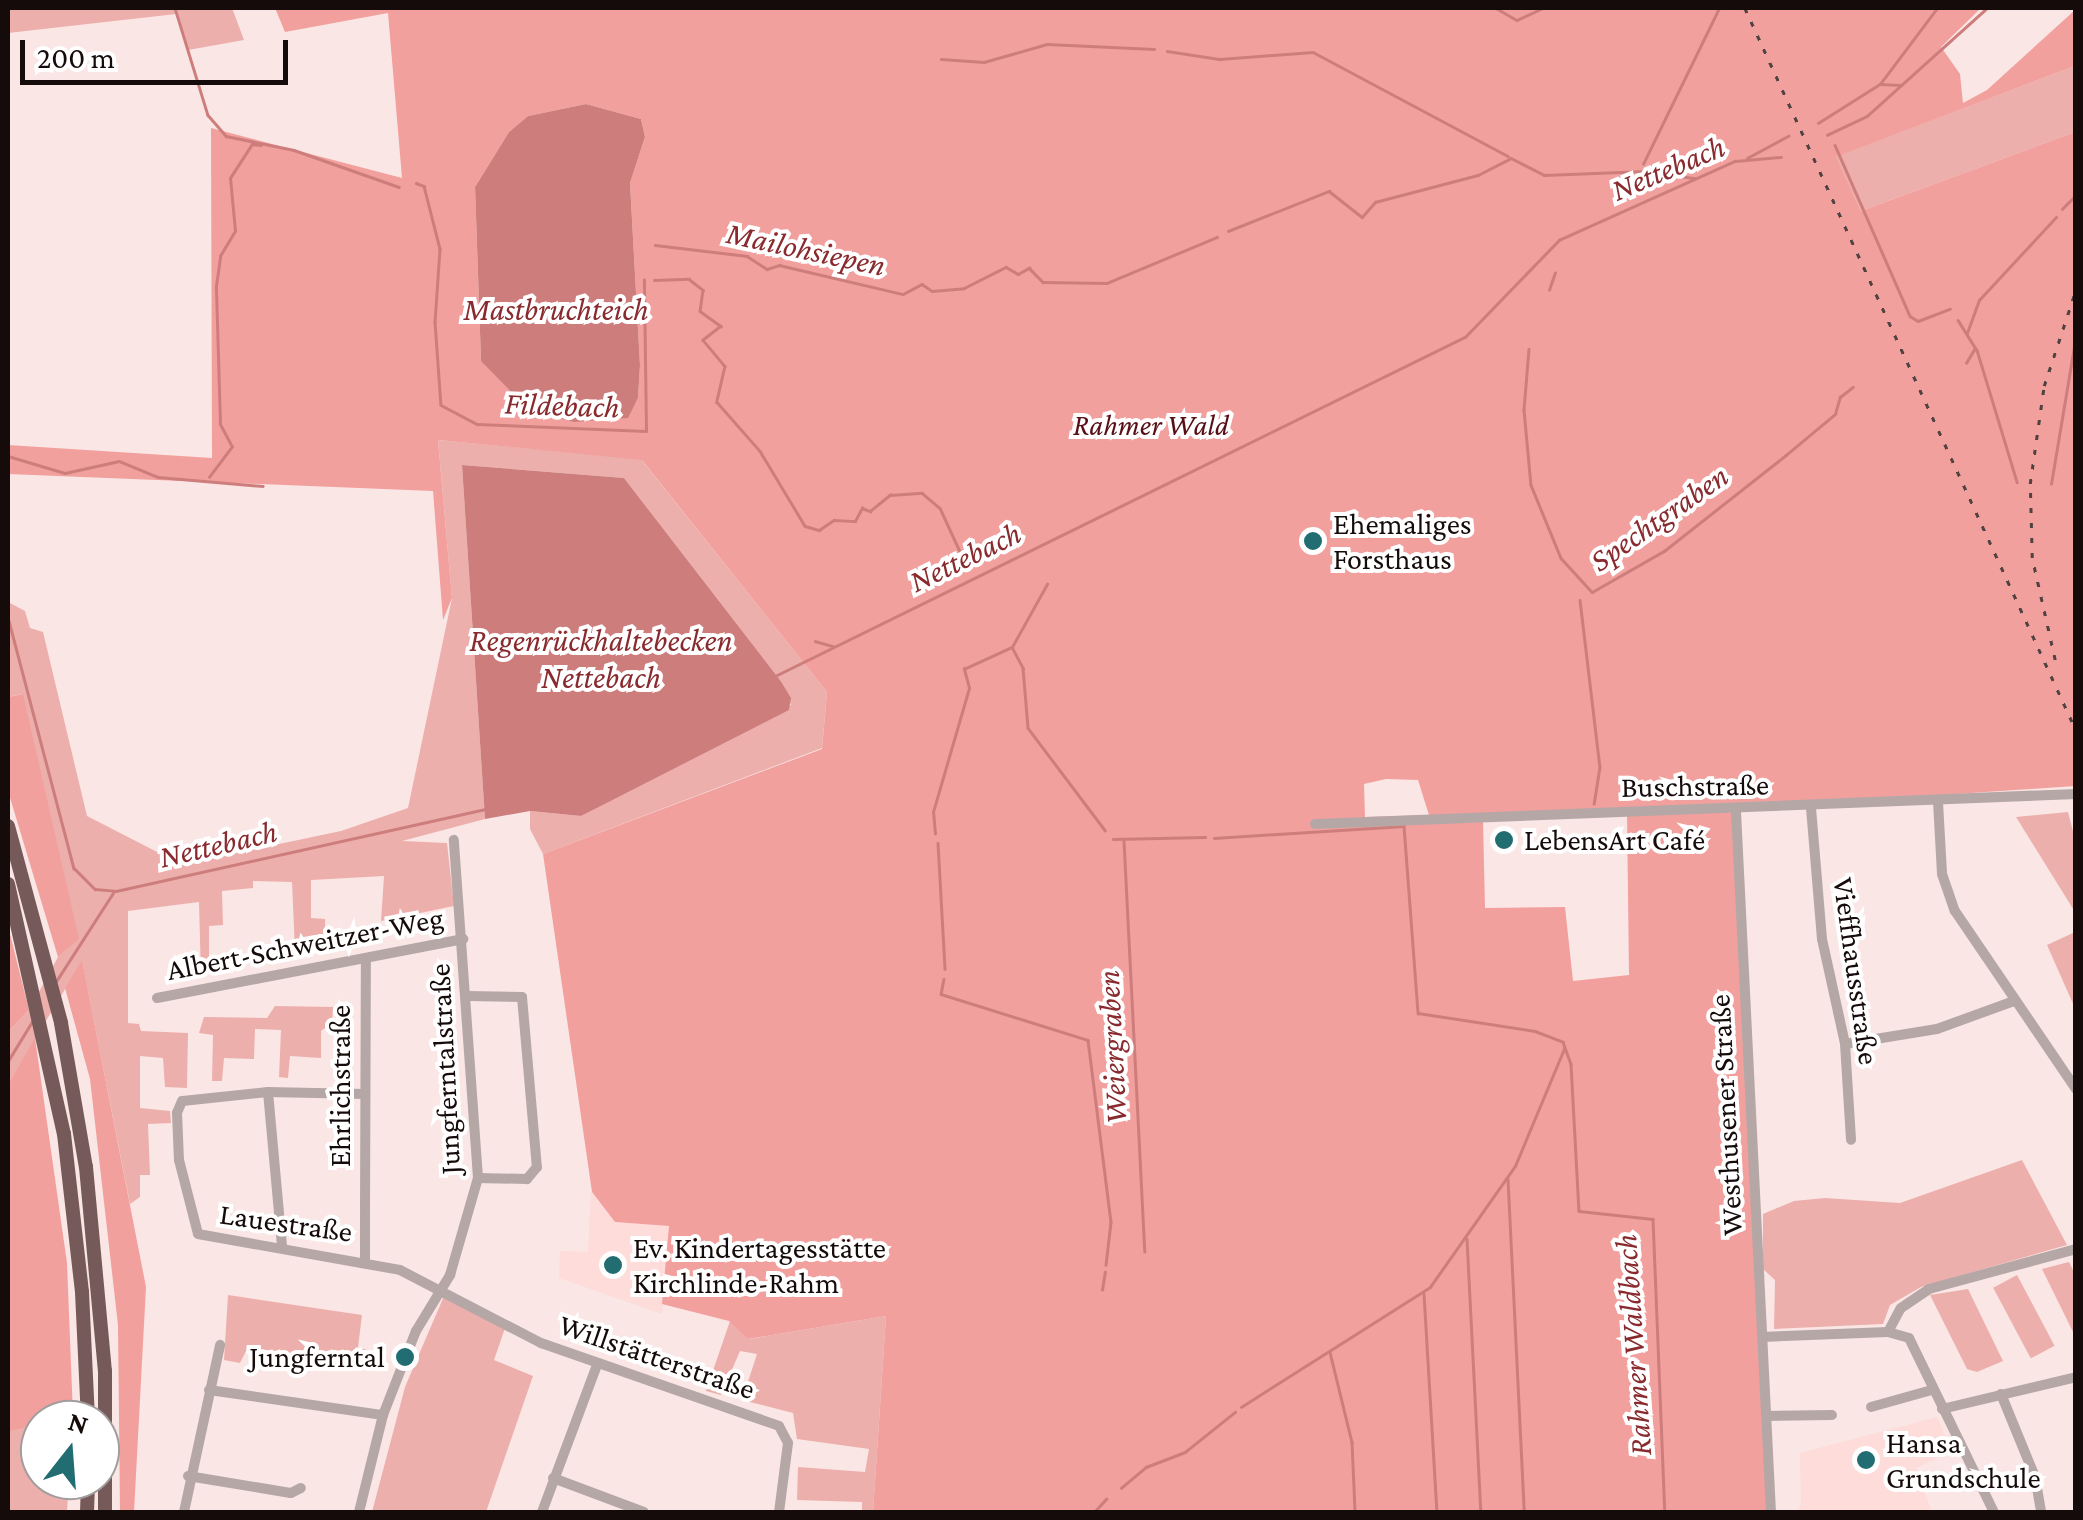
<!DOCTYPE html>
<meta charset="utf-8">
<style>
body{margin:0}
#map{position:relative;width:2083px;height:1520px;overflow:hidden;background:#fae6e5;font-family:"Crimson Pro",serif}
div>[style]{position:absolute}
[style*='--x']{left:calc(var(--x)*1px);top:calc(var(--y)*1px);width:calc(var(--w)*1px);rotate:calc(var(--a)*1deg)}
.built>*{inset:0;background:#fddcda}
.green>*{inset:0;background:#edafac;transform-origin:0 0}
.forest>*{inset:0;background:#f2a09d}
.water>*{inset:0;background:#cd7e7c}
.stream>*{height:2.5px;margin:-1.25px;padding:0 1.25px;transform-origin:1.25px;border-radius:1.25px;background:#cd7e7c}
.minor>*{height:10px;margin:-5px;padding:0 5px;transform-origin:5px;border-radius:5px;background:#b6a7a7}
.highway>*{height:14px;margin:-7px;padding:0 7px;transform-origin:7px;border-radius:7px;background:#765a59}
.rail>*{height:2.5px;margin-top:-1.25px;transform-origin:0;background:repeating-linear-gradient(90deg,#4f4241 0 5px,transparent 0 15px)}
.dots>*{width:28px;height:28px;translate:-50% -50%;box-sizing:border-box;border:5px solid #fff;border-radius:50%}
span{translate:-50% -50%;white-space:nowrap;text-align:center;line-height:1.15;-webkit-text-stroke:8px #fff;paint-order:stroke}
.park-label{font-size:30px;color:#570f15;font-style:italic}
.poi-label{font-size:30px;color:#150b0a}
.left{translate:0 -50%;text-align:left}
.right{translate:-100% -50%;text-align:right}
.street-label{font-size:30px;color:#150b0a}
.water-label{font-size:32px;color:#892a2e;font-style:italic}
.frame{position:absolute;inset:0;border:10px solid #150b0a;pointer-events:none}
.north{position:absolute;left:20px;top:1400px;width:100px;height:100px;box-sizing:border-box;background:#fff;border:2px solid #a19d9d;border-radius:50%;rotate:17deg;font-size:28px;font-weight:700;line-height:40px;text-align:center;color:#150b0a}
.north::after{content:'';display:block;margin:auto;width:35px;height:45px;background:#216d72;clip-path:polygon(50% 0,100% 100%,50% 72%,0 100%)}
.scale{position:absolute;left:20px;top:40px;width:268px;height:45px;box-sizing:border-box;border:5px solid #150b0a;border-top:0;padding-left:12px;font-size:30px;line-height:35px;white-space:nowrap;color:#150b0a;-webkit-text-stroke:8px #fff;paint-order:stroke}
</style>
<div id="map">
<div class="built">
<div style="clip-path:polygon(591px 1192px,615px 1222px,670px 1226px,662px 1314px,559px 1278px,560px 1251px,588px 1252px)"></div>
<div style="clip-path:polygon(1937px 1417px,1952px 1451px,1916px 1468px,1932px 1512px,1796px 1512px,1801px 1505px,1800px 1453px)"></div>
</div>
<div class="green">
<div style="clip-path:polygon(8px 8px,232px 8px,244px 40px,188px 50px,176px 14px,8px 33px)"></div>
<div style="clip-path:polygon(2075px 66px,2075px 132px,1861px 211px,1835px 157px)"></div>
<div style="clip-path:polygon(438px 440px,641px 459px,827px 692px,822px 748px,543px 854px,530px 829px,530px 811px,581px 816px,791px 705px,780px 680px,624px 478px,462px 465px,485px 819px,402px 841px,447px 843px,454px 906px,381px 921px,384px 876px,311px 880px,311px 918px,325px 919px,325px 952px,295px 950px,292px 882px,253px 881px,253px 888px,222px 891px,223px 925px,209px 926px,209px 957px,201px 977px,199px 902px,128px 911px,128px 1023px,139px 1024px,141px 1031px,188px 1033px,187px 1088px,165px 1087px,163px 1058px,140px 1056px,140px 1108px,170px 1111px,171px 1123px,148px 1124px,150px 1175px,140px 1175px,140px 1197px,130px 1204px,82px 961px,8px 1084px,8px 1032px,29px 1010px,58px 957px,78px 939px,22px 694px,8px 697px,8px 602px,25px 611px,30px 628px,43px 632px,87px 816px,163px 855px,208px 859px,341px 831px,408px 808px,452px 598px)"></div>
<div style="clip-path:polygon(2068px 812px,2075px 839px,2075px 912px,2016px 817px)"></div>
<div style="clip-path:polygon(2075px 932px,2076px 1005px,2074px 1006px,2047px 945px)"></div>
<div style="clip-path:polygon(275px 1006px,333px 1007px,332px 1023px,321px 1031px,321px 1058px,290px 1056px,288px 1078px,279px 1077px,281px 1030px,255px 1029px,254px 1059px,224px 1058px,222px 1081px,212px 1081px,213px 1035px,199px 1033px,204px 1017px,267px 1018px)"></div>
<div style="clip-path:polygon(2022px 1160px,2067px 1245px,1921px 1287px,1890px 1305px,1883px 1324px,1774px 1329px,1775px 1280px,1763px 1269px,1763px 1214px,1794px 1201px,1825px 1198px,1900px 1203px)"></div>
<div style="clip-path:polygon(2069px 1262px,2075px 1274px,2075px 1336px,2042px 1269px)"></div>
<div style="left:2017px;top:1275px;width:80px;height:27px;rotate:62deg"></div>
<div style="clip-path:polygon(1968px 1289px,2003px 1361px,1977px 1372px,1967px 1369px,1930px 1295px)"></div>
<div style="clip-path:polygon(228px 1295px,362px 1315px,358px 1347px,367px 1350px,367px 1365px,248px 1347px,240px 1363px,224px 1360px)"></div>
<div style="clip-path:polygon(444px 1296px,505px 1328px,494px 1360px,533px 1376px,486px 1512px,372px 1512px,405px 1387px)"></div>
<div style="clip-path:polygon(886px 1316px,873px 1512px,862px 1512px,862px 1502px,797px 1500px,798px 1467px,865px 1472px,869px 1449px,797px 1439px,793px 1413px,742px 1400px,757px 1354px,740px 1351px,721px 1395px,706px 1391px,730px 1321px,749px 1339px)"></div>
<div style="clip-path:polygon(40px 1423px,40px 1480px,69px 1480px,67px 1512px,10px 1512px,8px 1432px)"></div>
</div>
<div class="forest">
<div style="clip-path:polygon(evenodd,275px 8px,1981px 8px,1941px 47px,1960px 74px,1963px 103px,1987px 90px,2075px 10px,2075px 66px,1836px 157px,1861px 211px,2075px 132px,2075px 786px,1732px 809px,1768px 1512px,873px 1512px,886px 1316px,748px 1339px,729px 1321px,662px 1304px,669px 1226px,615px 1222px,592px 1192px,543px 854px,822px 749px,827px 692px,642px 460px,438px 440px,452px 598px,443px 620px,433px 491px,8px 474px,8px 445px,212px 458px,211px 128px,402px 178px,388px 13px,285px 32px,275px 8px,586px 104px,641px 119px,645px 137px,630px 183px,640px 365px,638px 398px,627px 418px,481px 361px,475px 187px,509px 132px,528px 116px,586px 104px,275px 8px,1386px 779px,1418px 780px,1429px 815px,1365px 817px,1364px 784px,1386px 779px,275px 8px,1627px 815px,1629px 975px,1573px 981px,1565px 907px,1485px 908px,1483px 821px,1627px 815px)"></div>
<div style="clip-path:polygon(23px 694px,79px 939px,58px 957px,8px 791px,8px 697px)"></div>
<div style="clip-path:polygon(8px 926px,29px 1010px,8px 1032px)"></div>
<div style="clip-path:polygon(82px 960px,146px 1287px,134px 1512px,120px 1512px,118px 1325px,90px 1079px,65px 988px)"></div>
<div style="clip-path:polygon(35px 1038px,67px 1263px,73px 1415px,8px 1432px,8px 1084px)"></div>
</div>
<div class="water">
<div style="clip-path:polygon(586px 104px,641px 119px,645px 137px,630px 183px,640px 365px,638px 398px,628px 418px,574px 422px,530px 411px,481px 361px,475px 187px,509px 132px,528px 116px)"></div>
<div style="clip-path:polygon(462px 465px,624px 478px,780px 680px,791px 698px,789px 710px,581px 816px,530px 811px,485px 819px)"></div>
</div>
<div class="stream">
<div style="--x:175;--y:8;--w:112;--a:72.9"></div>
<div style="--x:208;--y:115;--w:28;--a:49"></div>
<div style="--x:226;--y:136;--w:69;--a:11.6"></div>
<div style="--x:294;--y:150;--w:111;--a:19.4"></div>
<div style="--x:1496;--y:8;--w:24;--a:30"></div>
<div style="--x:1517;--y:20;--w:29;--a:-25"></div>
<div style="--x:1167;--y:51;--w:54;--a:8.6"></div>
<div style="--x:1220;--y:59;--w:93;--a:-4.3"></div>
<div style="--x:1313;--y:52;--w:221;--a:28.1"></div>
<div style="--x:941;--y:59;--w:43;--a:4"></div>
<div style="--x:984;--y:62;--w:66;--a:-15.9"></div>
<div style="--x:1047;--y:44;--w:107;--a:2.7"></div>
<div style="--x:1880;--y:84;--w:95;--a:-53.1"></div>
<div style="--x:1818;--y:123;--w:73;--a:-32.2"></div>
<div style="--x:1880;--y:84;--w:20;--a:3"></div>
<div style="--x:1827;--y:135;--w:44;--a:-25.4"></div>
<div style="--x:1867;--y:116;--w:161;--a:-42"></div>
<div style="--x:1835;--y:145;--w:187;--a:66.3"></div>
<div style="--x:1910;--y:316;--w:9;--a:32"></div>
<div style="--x:1918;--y:321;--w:34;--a:-21"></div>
<div style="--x:1747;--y:158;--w:47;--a:-28.2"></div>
<div style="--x:1643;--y:164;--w:174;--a:-64"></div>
<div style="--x:416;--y:183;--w:9;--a:21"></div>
<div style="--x:424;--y:186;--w:65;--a:75.7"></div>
<div style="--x:440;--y:249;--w:73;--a:93.9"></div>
<div style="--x:435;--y:322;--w:83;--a:85.9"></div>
<div style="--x:441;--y:405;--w:41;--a:27.8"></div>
<div style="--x:477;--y:424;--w:169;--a:2.4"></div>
<div style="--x:646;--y:431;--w:151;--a:-90.8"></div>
<div style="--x:2062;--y:209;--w:20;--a:-45"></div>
<div style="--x:1228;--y:231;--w:109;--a:-21.6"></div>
<div style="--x:1329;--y:191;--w:42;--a:38.2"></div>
<div style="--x:1362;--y:217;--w:20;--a:-49"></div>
<div style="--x:1375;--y:202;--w:106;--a:-14.7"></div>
<div style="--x:1478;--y:175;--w:37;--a:-27"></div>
<div style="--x:1511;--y:158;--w:37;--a:27"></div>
<div style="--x:1544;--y:175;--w:102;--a:-2.2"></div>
<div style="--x:1646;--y:171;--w:49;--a:8.3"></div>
<div style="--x:655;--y:245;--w:93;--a:6.8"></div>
<div style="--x:747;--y:256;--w:24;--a:33"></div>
<div style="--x:767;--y:269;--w:13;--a:-18"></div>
<div style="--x:779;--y:265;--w:127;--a:13.2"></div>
<div style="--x:903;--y:294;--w:21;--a:-28"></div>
<div style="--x:922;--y:284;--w:12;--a:35"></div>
<div style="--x:932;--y:291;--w:32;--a:-5"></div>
<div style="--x:964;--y:288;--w:47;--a:-26.6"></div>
<div style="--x:1006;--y:267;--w:14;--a:30"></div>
<div style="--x:1018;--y:274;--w:13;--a:-29"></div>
<div style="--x:1029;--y:268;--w:20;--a:45"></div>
<div style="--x:1043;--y:282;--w:64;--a:0.9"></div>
<div style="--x:1107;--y:283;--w:119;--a:-22.7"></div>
<div style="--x:654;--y:280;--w:35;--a:-2"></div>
<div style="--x:689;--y:279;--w:18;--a:38"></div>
<div style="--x:703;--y:290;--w:21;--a:98"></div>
<div style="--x:700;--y:311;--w:26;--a:36"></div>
<div style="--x:721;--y:326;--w:23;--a:142"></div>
<div style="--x:703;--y:340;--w:34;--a:50"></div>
<div style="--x:725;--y:366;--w:37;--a:103"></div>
<div style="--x:717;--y:402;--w:65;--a:48.7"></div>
<div style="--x:760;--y:451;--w:87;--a:59"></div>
<div style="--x:805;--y:526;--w:15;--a:16"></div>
<div style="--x:819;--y:530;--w:18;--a:-34"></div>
<div style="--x:834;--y:520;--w:21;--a:3"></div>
<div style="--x:855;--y:521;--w:15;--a:-62"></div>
<div style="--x:862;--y:508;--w:9;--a:21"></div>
<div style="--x:870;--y:511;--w:26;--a:-39"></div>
<div style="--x:890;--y:495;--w:32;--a:-4"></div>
<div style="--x:922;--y:493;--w:23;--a:40"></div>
<div style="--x:940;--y:508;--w:55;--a:65.3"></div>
<div style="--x:1549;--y:290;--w:18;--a:-71"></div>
<div style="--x:1958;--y:320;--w:36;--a:58"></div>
<div style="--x:1977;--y:350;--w:138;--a:73.1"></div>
<div style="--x:1967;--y:333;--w:35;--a:-70"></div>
<div style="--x:1979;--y:300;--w:113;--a:-47.1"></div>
<div style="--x:1529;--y:349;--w:61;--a:94.7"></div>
<div style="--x:1524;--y:410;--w:75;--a:84.7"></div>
<div style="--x:1531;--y:485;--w:79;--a:67.7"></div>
<div style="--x:1561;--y:558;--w:46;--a:47.6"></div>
<div style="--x:1592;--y:592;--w:83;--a:-29.7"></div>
<div style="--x:1664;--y:551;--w:155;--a:-38.2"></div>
<div style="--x:1786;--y:455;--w:64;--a:-39.9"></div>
<div style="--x:1835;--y:414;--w:18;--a:-74"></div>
<div style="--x:1840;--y:397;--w:16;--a:-38"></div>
<div style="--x:1966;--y:363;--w:17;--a:-59"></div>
<div style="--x:8;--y:456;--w:59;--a:16.6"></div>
<div style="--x:65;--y:473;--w:55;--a:-12.5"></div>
<div style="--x:119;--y:461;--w:42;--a:22.3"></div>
<div style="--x:158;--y:477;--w:105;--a:4.9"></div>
<div style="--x:209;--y:477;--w:38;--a:-53"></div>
<div style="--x:232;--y:447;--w:26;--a:-118"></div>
<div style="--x:220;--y:424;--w:138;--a:-91.7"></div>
<div style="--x:216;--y:286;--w:30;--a:-82"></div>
<div style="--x:220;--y:256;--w:29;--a:-59"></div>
<div style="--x:235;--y:231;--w:53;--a:-95.4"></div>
<div style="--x:230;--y:178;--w:40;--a:-57.1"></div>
<div style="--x:252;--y:144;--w:9;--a:6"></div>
<div style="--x:2051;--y:484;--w:152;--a:-80.5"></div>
<div style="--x:1580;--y:600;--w:168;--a:83.2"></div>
<div style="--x:1600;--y:767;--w:37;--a:99"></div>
<div style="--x:8;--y:617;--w:260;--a:75.3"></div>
<div style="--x:74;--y:868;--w:30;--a:45"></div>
<div style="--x:95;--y:889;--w:21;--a:5"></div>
<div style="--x:116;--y:891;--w:378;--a:-12.5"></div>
<div style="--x:815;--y:641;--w:19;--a:16"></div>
<div style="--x:1012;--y:647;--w:24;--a:62"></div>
<div style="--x:1023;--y:668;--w:60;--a:85.2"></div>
<div style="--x:1028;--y:728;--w:128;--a:53"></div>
<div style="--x:773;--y:677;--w:771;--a:-26.17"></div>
<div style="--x:1465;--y:337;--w:135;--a:-45.9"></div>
<div style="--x:1559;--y:240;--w:193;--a:-24.2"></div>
<div style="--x:1735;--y:161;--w:46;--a:-5"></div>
<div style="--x:935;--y:834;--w:22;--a:-95"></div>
<div style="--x:933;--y:812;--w:129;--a:-73.8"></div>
<div style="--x:969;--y:688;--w:20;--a:-105"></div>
<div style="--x:964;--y:669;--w:53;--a:-24.6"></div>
<div style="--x:1012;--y:647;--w:72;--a:-60.9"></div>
<div style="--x:1214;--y:838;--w:190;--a:-3.6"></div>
<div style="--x:1404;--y:826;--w:188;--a:85.7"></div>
<div style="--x:1418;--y:1013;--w:118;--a:8.7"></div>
<div style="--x:1535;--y:1031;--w:30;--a:21"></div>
<div style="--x:1563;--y:1042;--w:23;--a:70"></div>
<div style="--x:1571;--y:1064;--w:147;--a:86.9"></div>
<div style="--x:1579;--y:1211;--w:74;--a:6.2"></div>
<div style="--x:1653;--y:1219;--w:293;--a:87.7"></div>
<div style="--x:1113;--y:839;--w:92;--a:-1.2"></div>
<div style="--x:1124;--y:841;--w:411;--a:87.1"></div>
<div style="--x:938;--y:843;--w:126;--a:86.8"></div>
<div style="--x:944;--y:979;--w:15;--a:101"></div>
<div style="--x:941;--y:994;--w:154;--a:17.4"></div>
<div style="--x:1088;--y:1040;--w:183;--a:82.8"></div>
<div style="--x:1111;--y:1222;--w:43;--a:96.6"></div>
<div style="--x:55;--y:983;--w:107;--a:-57.2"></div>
<div style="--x:8;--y:1061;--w:48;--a:-58.6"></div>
<div style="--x:1508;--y:1179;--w:333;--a:87.2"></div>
<div style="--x:1467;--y:1239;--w:273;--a:87.1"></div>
<div style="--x:1102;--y:1290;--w:18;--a:-81"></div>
<div style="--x:1424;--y:1294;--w:218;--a:86.6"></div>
<div style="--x:1330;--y:1352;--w:93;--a:76.3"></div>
<div style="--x:1352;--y:1442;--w:70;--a:87.5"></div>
<div style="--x:1241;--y:1407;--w:224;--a:-32.4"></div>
<div style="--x:1430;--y:1287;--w:148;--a:-54.9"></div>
<div style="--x:1515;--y:1166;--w:127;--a:-67.3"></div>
<div style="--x:1121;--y:1488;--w:33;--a:-40"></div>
<div style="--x:1146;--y:1467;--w:42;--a:-21"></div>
<div style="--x:1185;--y:1452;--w:64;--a:-38.7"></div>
<div style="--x:1094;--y:1512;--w:18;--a:-47"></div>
</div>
<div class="minor">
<div style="--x:1938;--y:802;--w:72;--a:86.8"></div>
<div style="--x:1942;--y:874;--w:39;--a:71"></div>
<div style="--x:1955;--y:911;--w:215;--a:55.8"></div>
<div style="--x:1811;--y:808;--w:131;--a:85.2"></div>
<div style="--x:1822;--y:939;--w:107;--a:77.6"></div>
<div style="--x:1845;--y:1044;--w:96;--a:86.4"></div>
<div style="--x:1736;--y:812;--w:701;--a:87.14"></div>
<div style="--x:1315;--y:824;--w:762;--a:-2.26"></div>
<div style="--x:468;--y:996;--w:54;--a:1.1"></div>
<div style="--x:522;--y:997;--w:171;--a:85"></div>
<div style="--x:537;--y:1167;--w:16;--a:130"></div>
<div style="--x:527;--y:1179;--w:49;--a:-178.8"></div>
<div style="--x:157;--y:998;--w:312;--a:-10.9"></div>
<div style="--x:1845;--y:1044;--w:93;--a:-9.3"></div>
<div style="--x:1937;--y:1029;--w:82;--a:-20"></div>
<div style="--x:268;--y:1092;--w:155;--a:84.8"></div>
<div style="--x:364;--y:1094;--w:96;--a:-178.8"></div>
<div style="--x:268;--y:1092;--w:86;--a:174"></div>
<div style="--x:182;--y:1101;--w:13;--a:113"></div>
<div style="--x:177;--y:1113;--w:47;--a:87.6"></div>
<div style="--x:179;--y:1160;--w:76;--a:75.6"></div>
<div style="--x:198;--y:1234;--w:205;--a:10.1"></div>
<div style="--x:400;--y:1270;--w:159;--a:27.4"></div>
<div style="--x:541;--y:1343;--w:252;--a:19.2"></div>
<div style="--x:779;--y:1426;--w:19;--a:62"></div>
<div style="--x:788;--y:1443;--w:70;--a:97.4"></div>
<div style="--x:365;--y:1211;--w:250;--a:-89.8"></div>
<div style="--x:365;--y:1260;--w:46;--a:-90"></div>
<div style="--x:1888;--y:1332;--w:27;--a:-62"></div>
<div style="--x:1901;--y:1308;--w:34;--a:-34"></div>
<div style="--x:1929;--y:1289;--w:152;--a:-15.2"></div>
<div style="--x:1762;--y:1337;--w:126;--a:-2.3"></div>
<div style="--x:1888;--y:1332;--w:22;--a:16"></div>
<div style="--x:1909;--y:1338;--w:194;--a:64"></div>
<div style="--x:209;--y:1390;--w:176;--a:8.2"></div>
<div style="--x:2001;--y:1394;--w:90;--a:67.7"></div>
<div style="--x:2035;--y:1477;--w:36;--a:80"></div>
<div style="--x:1871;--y:1407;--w:63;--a:-15.6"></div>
<div style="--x:1942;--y:1409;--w:138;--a:-13.4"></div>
<div style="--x:1767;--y:1416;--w:65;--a:-0.9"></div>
<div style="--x:188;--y:1476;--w:104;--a:9.4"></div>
<div style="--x:291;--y:1493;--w:11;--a:-27"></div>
<div style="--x:553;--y:1478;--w:97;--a:20.5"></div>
<div style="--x:184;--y:1512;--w:171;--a:-77.8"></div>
<div style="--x:359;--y:1512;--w:100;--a:-76.1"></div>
<div style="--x:383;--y:1415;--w:90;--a:-68.6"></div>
<div style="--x:416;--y:1331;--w:66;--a:-58.7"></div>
<div style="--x:450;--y:1275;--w:101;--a:-73.9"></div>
<div style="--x:478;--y:1178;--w:339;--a:-94.1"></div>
<div style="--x:542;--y:1512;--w:157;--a:-69.5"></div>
</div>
<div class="highway">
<div style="--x:8;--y:826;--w:204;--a:74.9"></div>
<div style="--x:61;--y:1023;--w:146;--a:80.2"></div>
<div style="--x:86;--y:1167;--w:205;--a:84.7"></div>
<div style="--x:105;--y:1371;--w:141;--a:90"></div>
<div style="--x:8;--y:884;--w:256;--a:77.4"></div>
<div style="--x:64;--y:1134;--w:159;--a:83.5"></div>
<div style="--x:82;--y:1292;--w:128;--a:87.3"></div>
<div style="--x:87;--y:1512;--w:32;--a:-88"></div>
</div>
<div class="rail">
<div style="--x:1745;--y:8;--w:794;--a:65.37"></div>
<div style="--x:2055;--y:660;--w:105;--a:-102.7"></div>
<div style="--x:2032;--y:558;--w:74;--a:-91.5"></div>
<div style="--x:2030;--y:484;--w:99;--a:-81.9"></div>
<div style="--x:2044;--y:386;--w:102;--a:-71.7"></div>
</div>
<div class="dots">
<div style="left:1313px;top:541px;background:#216d72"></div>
<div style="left:1504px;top:840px;background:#216d72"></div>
<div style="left:613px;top:1265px;background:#216d72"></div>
<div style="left:405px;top:1357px;background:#216d72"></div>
<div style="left:1866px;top:1460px;background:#216d72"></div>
</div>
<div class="park-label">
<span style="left:1151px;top:425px">Rahmer Wald</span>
</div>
<div class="poi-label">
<span class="left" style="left:1333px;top:541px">Ehemaliges<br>Forsthaus</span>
<span class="left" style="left:1524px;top:840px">LebensArt Café</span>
<span class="left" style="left:633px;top:1265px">Ev. Kindertagesstätte<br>Kirchlinde-Rahm</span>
<span class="right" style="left:385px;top:1357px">Jungferntal</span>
<span class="left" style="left:1886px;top:1460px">Hansa<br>Grundschule</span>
</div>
<div class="street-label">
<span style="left:1695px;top:786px;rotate:-1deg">Buschstraße</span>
<span style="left:305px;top:944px;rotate:-11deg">Albert-Schweitzer-Weg</span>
<span style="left:1856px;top:971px;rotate:82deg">Vieffhausstraße</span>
<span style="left:445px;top:1069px;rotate:-93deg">Jungferntalstraße</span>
<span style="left:340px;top:1086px;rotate:-90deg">Ehrlichstraße</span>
<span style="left:1726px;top:1115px;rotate:-93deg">Westhusener Straße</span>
<span style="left:286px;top:1223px;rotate:8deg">Lauestraße</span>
<span style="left:657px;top:1357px;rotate:19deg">Willstätterstraße</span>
</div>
<div class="water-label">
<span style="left:1668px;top:168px;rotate:-23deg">Nettebach</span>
<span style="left:806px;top:249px;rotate:12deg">Mailohsiepen</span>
<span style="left:556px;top:309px">Mastbruchteich</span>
<span style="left:562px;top:405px;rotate:2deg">Fildebach</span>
<span style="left:1659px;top:518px;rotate:-35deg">Spechtgraben</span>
<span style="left:965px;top:557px;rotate:-26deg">Nettebach</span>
<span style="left:601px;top:659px">Regenrückhaltebecken<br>Nettebach</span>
<span style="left:218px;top:844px;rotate:-13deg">Nettebach</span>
<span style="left:1112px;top:1047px;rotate:-93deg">Weiergraben</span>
<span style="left:1633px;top:1345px;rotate:-94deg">Rahmer Waldbach</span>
</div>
<div class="frame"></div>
<div class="north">N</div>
<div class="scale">200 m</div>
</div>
